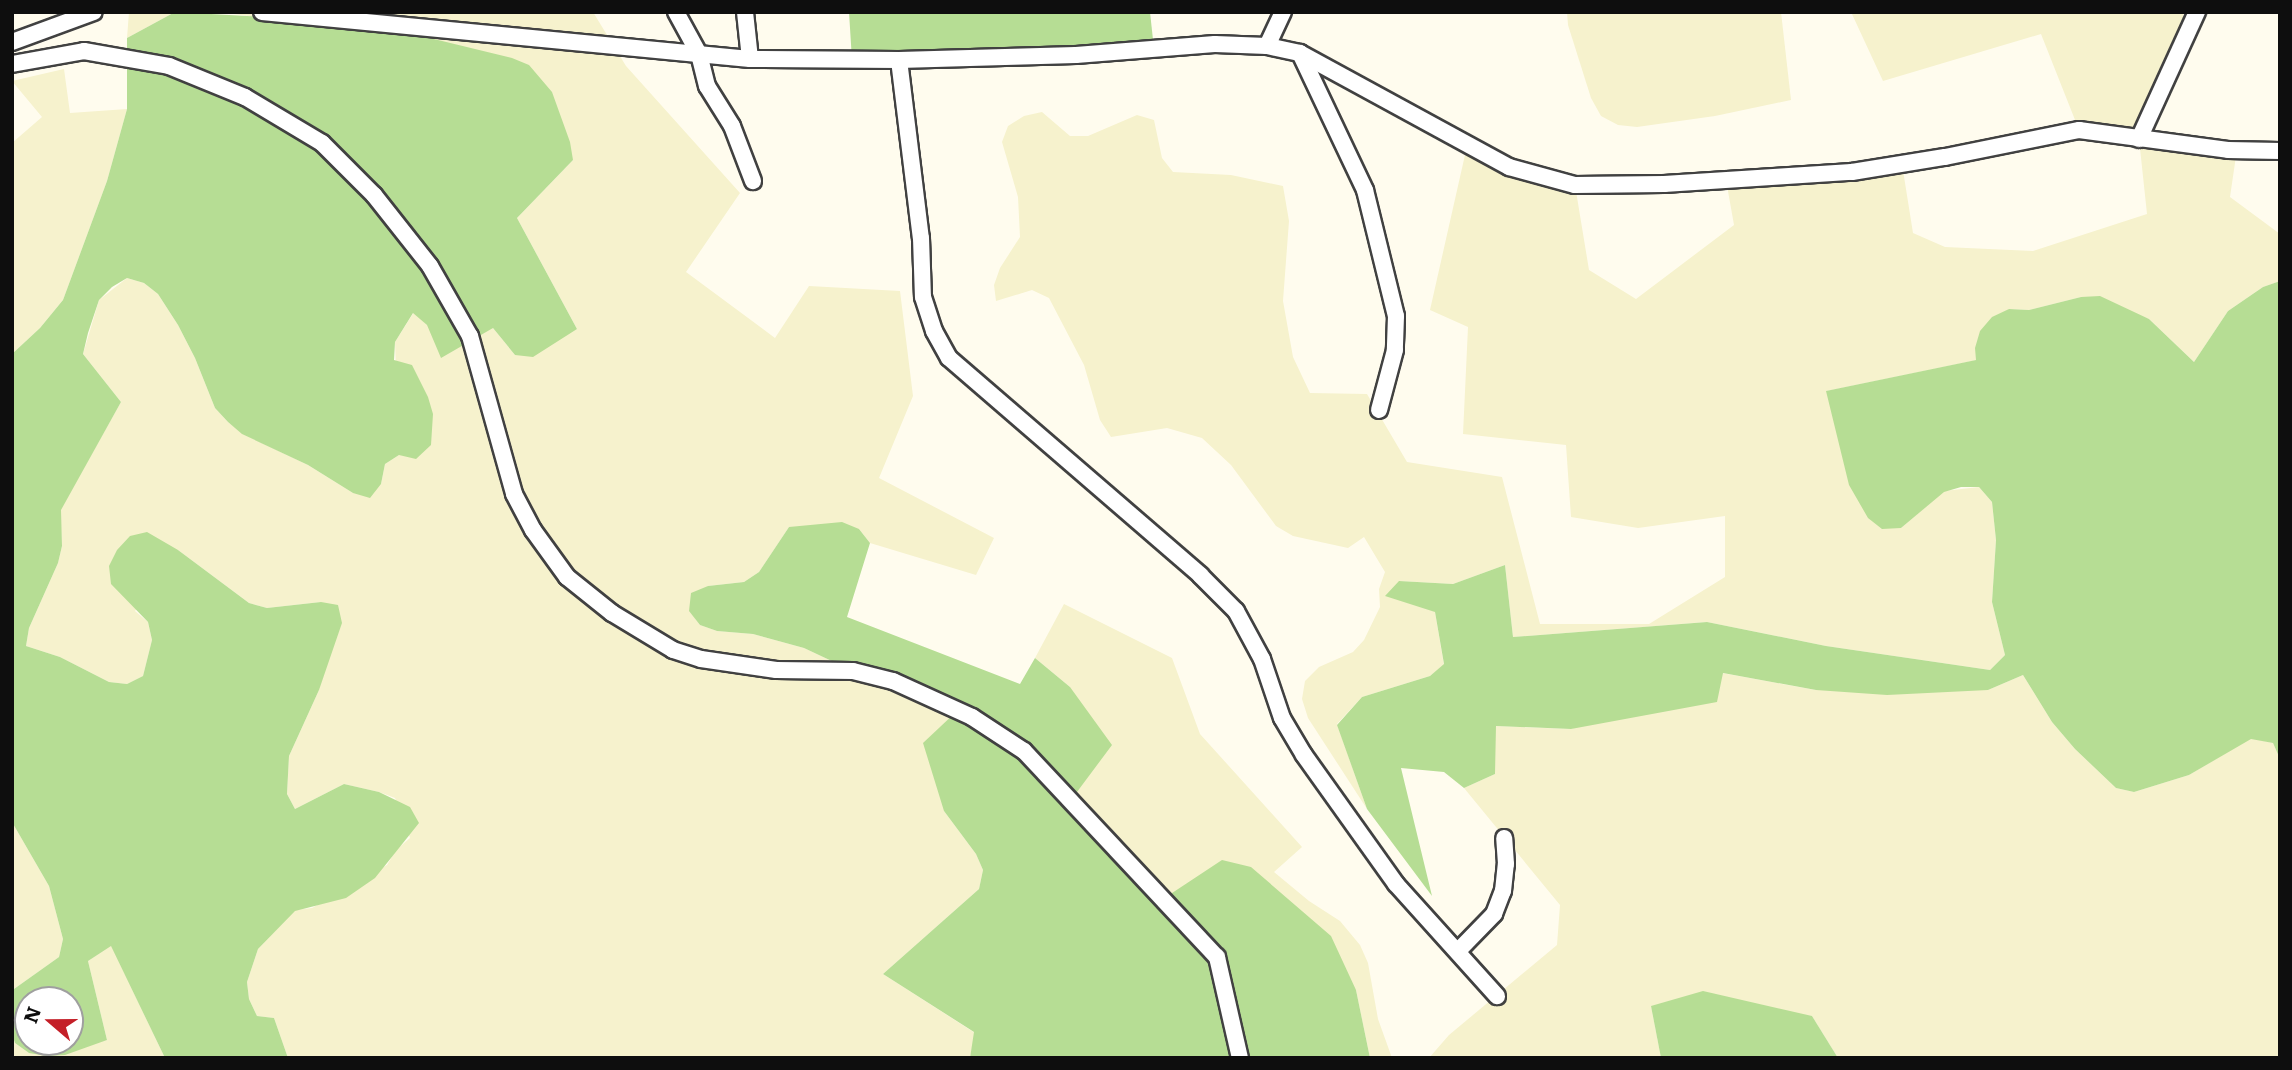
<!DOCTYPE html>
<style>
body{margin:0}
#map{position:relative;width:2292px;height:1070px;overflow:hidden;background:#fffcee;font-family:Literata,serif}
div>[style]{position:absolute}
[style*='--x']{left:calc(var(--x)*1px);top:calc(var(--y)*1px);width:calc(var(--w)*1px);rotate:calc(var(--a)*1deg)}
.farmland>*{inset:0;background:#f6f2cd}
.forest>*{inset:0;background:#b6dd94}
.roads{filter:drop-shadow(2px 0 #414141) drop-shadow(-2px 0 #414141) drop-shadow(0 2px #414141) drop-shadow(0 -2px #414141)}
.minor>*{height:16px;margin:-8px;padding:0 8px;transform-origin:8px;border-radius:8px;background:#fff}
span{translate:-50% -50%;white-space:nowrap;text-align:center;line-height:1.15;-webkit-text-stroke:7px #fff;paint-order:stroke}
.frame{position:absolute;inset:0;border:14px solid #0e0e0e;pointer-events:none}
.north{position:absolute;left:14px;top:986px;width:70px;height:70px;box-sizing:border-box;background:#fff;border:2px solid #9f9f9f;border-radius:50%;rotate:290deg;font-size:19px;font-weight:700;line-height:28px;text-align:center;color:#0e0e0e}
.north::after{content:'';display:block;margin:auto;width:24px;height:32px;background:#c41f28;clip-path:polygon(50% 0,100% 100%,50% 72%,0 100%)}
</style>
<div id="map">
<div class="farmland">
<div style="clip-path:polygon(129px 12px,175px 12px,127px 38px)"></div>
<div style="clip-path:polygon(217px 12px,593px 12px,626px 66px,740px 193px,686px 272px,775px 338px,809px 286px,900px 291px,913px 396px,879px 478px,994px 538px,976px 575px,870px 543px,859px 529px,789px 527px,759px 572px,744px 582px,708px 586px,689px 610px,700px 625px,717px 631px,753px 634px,804px 648px,853px 671px,958px 710px,944px 811px,976px 854px,983px 870px,979px 889px,883px 974px,975px 1033px,970px 1058px,288px 1058px,274px 1018px,257px 1016px,249px 999px,247px 982px,258px 949px,295px 910px,312px 908px,387px 865px,396px 850px,410px 838px,395px 798px,379px 792px,344px 784px,295px 809px,287px 794px,289px 756px,319px 690px,321px 602px,267px 608px,249px 603px,178px 550px,135px 611px,148px 622px,152px 640px,143px 676px,127px 684px,109px 682px,60px 657px,26px 646px,29px 628px,58px 563px,62px 546px,60px 510px,121px 402px,83px 354px,99px 300px,127px 278px,144px 283px,158px 294px,178px 325px,195px 358px,215px 408px,228px 422px,243px 434px,308px 465px,353px 493px,381px 484px,385px 464px,399px 455px,395px 342px,414px 312px,427px 325px,493px 328px,515px 355px,577px 329px,517px 218px,573px 160px,284px 20px)"></div>
<div style="clip-path:polygon(1567px 12px,1781px 12px,1791px 100px,1715px 116px,1637px 127px,1618px 125px,1601px 116px,1591px 98px,1568px 25px)"></div>
<div style="clip-path:polygon(1851px 12px,2184px 12px,2177px 50px,2145px 124px,2111px 134px,2079px 130px,2041px 34px,1883px 81px)"></div>
<div style="clip-path:polygon(64px 69px,70px 113px,127px 109px,107px 181px,63px 300px,40px 328px,12px 354px,12px 143px,42px 117px,12px 81px)"></div>
<div style="clip-path:polygon(1042px 112px,1070px 136px,1088px 136px,1137px 115px,1154px 120px,1162px 158px,1173px 172px,1231px 175px,1283px 186px,1289px 221px,1283px 301px,1293px 357px,1310px 393px,1367px 394px,1407px 462px,1502px 477px,1540px 624px,1649px 624px,1725px 577px,1725px 516px,1638px 528px,1571px 517px,1566px 445px,1463px 434px,1468px 327px,1430px 310px,1467px 146px,1575px 185px,1589px 270px,1636px 299px,1734px 225px,1726px 180px,1902px 164px,1913px 233px,1945px 247px,2033px 251px,2147px 214px,2139px 139px,2236px 156px,2230px 197px,2280px 234px,2280px 281px,2263px 287px,2228px 311px,2194px 362px,2149px 319px,2081px 297px,2029px 310px,2009px 309px,1977px 360px,1827px 391px,1901px 528px,1944px 491px,1979px 487px,1992px 502px,1996px 540px,1992px 602px,2005px 655px,1990px 670px,1826px 646px,1707px 622px,1513px 637px,1505px 565px,1453px 584px,1399px 581px,1435px 612px,1444px 665px,1430px 676px,1362px 697px,1337px 724px,1367px 809px,1308px 718px,1302px 699px,1305px 681px,1319px 667px,1353px 652px,1364px 640px,1380px 607px,1379px 589px,1385px 572px,1364px 537px,1348px 548px,1293px 536px,1276px 526px,1231px 465px,1202px 438px,1167px 428px,1111px 437px,1100px 420px,1084px 365px,1049px 298px,1032px 290px,996px 301px,994px 285px,1000px 268px,1020px 237px,1018px 197px,1002px 142px,1008px 126px,1024px 116px)"></div>
<div style="clip-path:polygon(1064px 604px,1172px 658px,1200px 734px,1302px 847px,1274px 872px,1309px 901px,1340px 921px,1360px 945px,1368px 963px,1378px 1019px,1392px 1058px,1370px 1058px,1356px 990px,1163px 899px,1071px 800px,1070px 687px,1035px 658px)"></div>
<div style="clip-path:polygon(1722px 673px,1816px 690px,1988px 690px,2023px 675px,2052px 722px,2075px 749px,2116px 788px,2134px 792px,2189px 775px,2251px 738px,2273px 743px,2280px 759px,2279px 1058px,1838px 1058px,1812px 1016px,1651px 1006px,1661px 1058px,1429px 1058px,1449px 1035px,1557px 945px,1560px 905px,1464px 788px,1495px 774px,1495px 726px,1571px 729px)"></div>
<div style="clip-path:polygon(12px 822px,49px 886px,63px 939px,59px 957px,14px 989px,12px 994px)"></div>
<div style="clip-path:polygon(111px 945px,165px 1058px,12px 1058px,12px 1034px,15px 1043px,29px 1053px,107px 1040px,88px 961px)"></div>
</div>
<div class="forest">
<div style="clip-path:polygon(evenodd,175px 12px,368px 23px,512px 58px,529px 65px,552px 92px,570px 142px,573px 160px,517px 218px,577px 329px,533px 357px,515px 355px,493px 328px,441px 358px,427px 325px,413px 313px,395px 342px,394px 360px,412px 365px,428px 397px,433px 414px,431px 445px,416px 459px,399px 455px,385px 464px,381px 484px,370px 498px,353px 493px,308px 465px,242px 434px,228px 422px,215px 408px,195px 358px,178px 325px,158px 294px,144px 283px,127px 278px,112px 287px,99px 300px,88px 333px,83px 354px,121px 402px,61px 510px,62px 546px,58px 563px,29px 628px,26px 646px,60px 657px,109px 682px,127px 684px,143px 676px,152px 640px,148px 622px,111px 584px,109px 566px,117px 550px,130px 536px,147px 532px,178px 550px,249px 603px,267px 608px,321px 602px,338px 605px,342px 623px,319px 690px,289px 756px,287px 794px,295px 809px,344px 784px,379px 792px,410px 807px,419px 823px,375px 878px,346px 898px,295px 911px,258px 949px,247px 982px,249px 999px,257px 1016px,274px 1018px,288px 1058px,165px 1058px,111px 946px,88px 961px,107px 1040px,65px 1055px,47px 1056px,29px 1053px,15px 1043px,12px 1034px,14px 989px,59px 957px,63px 939px,49px 886px,12px 822px,12px 354px,40px 328px,63px 300px,107px 181px,127px 109px,127px 38px,175px 12px,28px 1000px,70px 1000px,70px 1042px,28px 1042px,28px 1000px)"></div>
<div style="clip-path:polygon(849px 12px,1150px 12px,1154px 49px,852px 60px)"></div>
<div style="clip-path:polygon(2280px 281px,2280px 759px,2273px 743px,2251px 739px,2189px 775px,2134px 792px,2116px 788px,2075px 749px,2052px 722px,2023px 675px,1988px 690px,1887px 695px,1816px 690px,1723px 673px,1717px 702px,1571px 729px,1496px 726px,1495px 774px,1464px 788px,1444px 772px,1401px 768px,1432px 896px,1367px 809px,1337px 725px,1362px 697px,1430px 676px,1444px 664px,1435px 612px,1385px 596px,1399px 581px,1453px 584px,1505px 565px,1513px 637px,1707px 622px,1826px 646px,1990px 670px,2005px 655px,1992px 602px,1996px 540px,1992px 502px,1979px 487px,1961px 487px,1944px 492px,1901px 528px,1882px 529px,1868px 518px,1849px 485px,1826px 391px,1976px 360px,1975px 348px,1980px 331px,1992px 317px,2009px 309px,2029px 310px,2081px 297px,2100px 296px,2149px 319px,2194px 362px,2228px 311px,2263px 287px)"></div>
<div style="clip-path:polygon(842px 522px,859px 529px,870px 543px,847px 617px,1020px 684px,1035px 658px,1070px 687px,1112px 745px,1071px 800px,1163px 899px,1222px 860px,1251px 867px,1331px 936px,1356px 990px,1370px 1058px,970px 1058px,974px 1032px,883px 974px,979px 889px,983px 870px,976px 854px,944px 811px,923px 743px,957px 711px,853px 671px,804px 648px,753px 634px,717px 631px,700px 625px,689px 611px,691px 593px,708px 586px,744px 582px,759px 572px,789px 527px)"></div>
<div style="clip-path:polygon(1703px 991px,1812px 1016px,1838px 1058px,1661px 1058px,1651px 1006px)"></div>
</div>
<div class="roads">
<div class="minor">
<div style="--x:262;--y:12;--w:490;--a:5.5"></div>
<div style="--x:750;--y:59;--w:149;--a:0.4"></div>
<div style="--x:899;--y:60;--w:177;--a:-1.6"></div>
<div style="--x:1076;--y:55;--w:139;--a:-4.5"></div>
<div style="--x:1215;--y:44;--w:52;--a:2.2"></div>
<div style="--x:1267;--y:46;--w:34;--a:12"></div>
<div style="--x:1300;--y:53;--w:238;--a:28.6"></div>
<div style="--x:1509;--y:167;--w:68;--a:15.3"></div>
<div style="--x:1575;--y:185;--w:89;--a:-0.6"></div>
<div style="--x:1664;--y:184;--w:188;--a:-3.7"></div>
<div style="--x:1852;--y:172;--w:94;--a:-9.2"></div>
<div style="--x:1945;--y:157;--w:137;--a:-11.4"></div>
<div style="--x:2079;--y:130;--w:150;--a:7.6"></div>
<div style="--x:2228;--y:150;--w:52;--a:1.1"></div>
<div style="--x:676;--y:12;--w:48;--a:61.3"></div>
<div style="--x:699;--y:54;--w:33;--a:76"></div>
<div style="--x:707;--y:86;--w:47;--a:58"></div>
<div style="--x:732;--y:126;--w:59;--a:69.1"></div>
<div style="--x:745;--y:12;--w:47;--a:83.9"></div>
<div style="--x:12;--y:42;--w:87;--a:-20.1"></div>
<div style="--x:1267;--y:46;--w:38;--a:-65"></div>
<div style="--x:1300;--y:53;--w:152;--a:64.6"></div>
<div style="--x:1365;--y:190;--w:130;--a:76.2"></div>
<div style="--x:1396;--y:316;--w:34;--a:92"></div>
<div style="--x:1395;--y:350;--w:62;--a:104.9"></div>
<div style="--x:899;--y:60;--w:179;--a:83"></div>
<div style="--x:921;--y:238;--w:59;--a:88.1"></div>
<div style="--x:923;--y:297;--w:36;--a:72"></div>
<div style="--x:934;--y:331;--w:31;--a:61"></div>
<div style="--x:949;--y:358;--w:332;--a:40.8"></div>
<div style="--x:1200;--y:575;--w:51;--a:45"></div>
<div style="--x:1236;--y:611;--w:55;--a:61.6"></div>
<div style="--x:1262;--y:659;--w:62;--a:71.3"></div>
<div style="--x:1282;--y:718;--w:43;--a:59.3"></div>
<div style="--x:1304;--y:755;--w:158;--a:54.5"></div>
<div style="--x:1396;--y:884;--w:151;--a:48"></div>
<div style="--x:12;--y:64;--w:73;--a:-10.2"></div>
<div style="--x:84;--y:51;--w:86;--a:10"></div>
<div style="--x:169;--y:66;--w:82;--a:22.2"></div>
<div style="--x:245;--y:97;--w:90;--a:30.9"></div>
<div style="--x:322;--y:143;--w:74;--a:45"></div>
<div style="--x:374;--y:195;--w:90;--a:51.7"></div>
<div style="--x:430;--y:266;--w:81;--a:60.3"></div>
<div style="--x:470;--y:336;--w:164;--a:74.4"></div>
<div style="--x:514;--y:494;--w:41;--a:62.2"></div>
<div style="--x:533;--y:530;--w:58;--a:54.1"></div>
<div style="--x:567;--y:577;--w:58;--a:38.7"></div>
<div style="--x:612;--y:613;--w:71;--a:31.2"></div>
<div style="--x:673;--y:650;--w:29;--a:18"></div>
<div style="--x:701;--y:659;--w:76;--a:8.3"></div>
<div style="--x:776;--y:670;--w:77;--a:0.7"></div>
<div style="--x:853;--y:671;--w:41;--a:14"></div>
<div style="--x:893;--y:681;--w:87;--a:24.5"></div>
<div style="--x:972;--y:717;--w:62;--a:33.2"></div>
<div style="--x:1024;--y:751;--w:282;--a:46.9"></div>
<div style="--x:1217;--y:957;--w:104;--a:77.2"></div>
<div style="--x:2139;--y:139;--w:140;--a:-65.5"></div>
<div style="--x:1458;--y:951;--w:52;--a:-45.8"></div>
<div style="--x:1494;--y:914;--w:25;--a:-69"></div>
<div style="--x:1503;--y:891;--w:27;--a:-84"></div>
<div style="--x:1506;--y:864;--w:26;--a:-94"></div>
</div>
</div>
<div class="frame"></div>
<div class="north">N</div>
</div>
